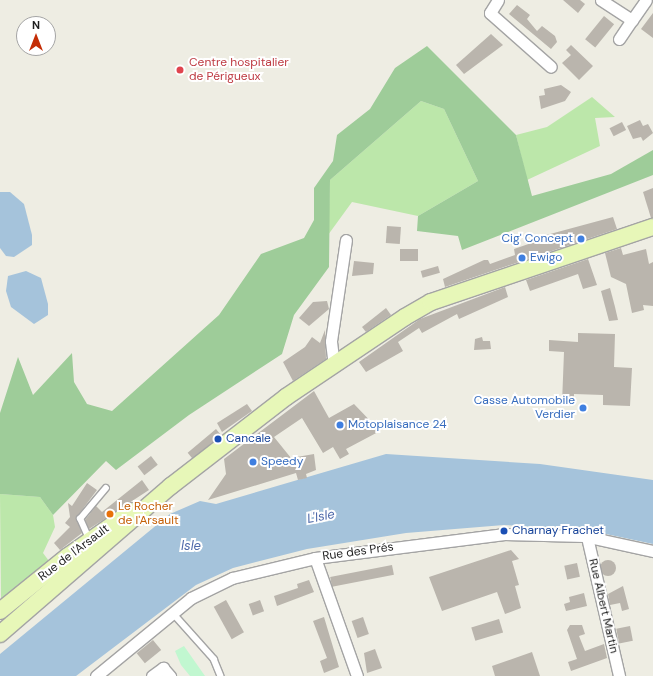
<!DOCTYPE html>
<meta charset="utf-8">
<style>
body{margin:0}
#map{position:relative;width:653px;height:676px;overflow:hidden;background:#eeede3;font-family:"DM Sans",sans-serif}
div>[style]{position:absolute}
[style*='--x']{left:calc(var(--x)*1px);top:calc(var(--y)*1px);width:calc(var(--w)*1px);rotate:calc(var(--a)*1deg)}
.grass>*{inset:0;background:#bce7aa}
.forest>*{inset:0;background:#9ecc99}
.park>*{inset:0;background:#c1f7d0}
.water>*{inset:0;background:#a5c3db}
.building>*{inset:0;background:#bab5ad;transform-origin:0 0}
.round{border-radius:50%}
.roads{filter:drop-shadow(1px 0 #a4a4a4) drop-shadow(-1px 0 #a4a4a4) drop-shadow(0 1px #a4a4a4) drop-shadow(0 -1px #a4a4a4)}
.lane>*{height:5.5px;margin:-2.75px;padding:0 2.75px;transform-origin:2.75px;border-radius:2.75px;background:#fff}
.street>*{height:11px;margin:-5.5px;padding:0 5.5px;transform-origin:5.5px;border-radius:5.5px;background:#fff}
.secondary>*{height:16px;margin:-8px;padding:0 8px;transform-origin:8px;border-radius:8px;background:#e7f7b8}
.dots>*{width:11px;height:11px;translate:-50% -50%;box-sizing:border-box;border:2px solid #fff;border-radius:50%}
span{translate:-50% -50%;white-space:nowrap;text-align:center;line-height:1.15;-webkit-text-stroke:4px #fff;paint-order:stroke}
.health-label{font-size:12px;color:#be3a42}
.left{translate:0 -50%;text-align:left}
.shop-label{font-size:12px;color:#366cbe}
.right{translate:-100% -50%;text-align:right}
.transit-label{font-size:12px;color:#164399}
.food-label{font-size:12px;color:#c56008}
.street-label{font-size:12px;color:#1d1d1d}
.water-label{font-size:13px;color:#4d68a9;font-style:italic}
.north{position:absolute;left:16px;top:16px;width:40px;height:40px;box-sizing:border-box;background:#fff;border:1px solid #a5a5a5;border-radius:50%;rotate:0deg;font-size:11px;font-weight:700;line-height:16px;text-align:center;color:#1d1d1d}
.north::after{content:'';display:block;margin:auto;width:14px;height:18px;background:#c42d06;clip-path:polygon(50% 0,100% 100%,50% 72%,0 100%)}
</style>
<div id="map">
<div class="grass">
<div style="clip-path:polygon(592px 97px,615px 117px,595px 118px,600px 146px,527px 180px,516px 135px,547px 127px)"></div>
<div style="clip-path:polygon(421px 101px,444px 109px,478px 181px,418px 216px,352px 202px,328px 235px,330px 180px)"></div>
<div style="clip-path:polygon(0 494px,40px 497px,53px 515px,55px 527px,43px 553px,49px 561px,1px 599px)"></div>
</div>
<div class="forest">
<div style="clip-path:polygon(427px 46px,516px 135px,532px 196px,611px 174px,653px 150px,653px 175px,462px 250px,458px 236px,417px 231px,418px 216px,478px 181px,444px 109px,421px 101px,330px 180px,329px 267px,294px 315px,282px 354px,189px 415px,116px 470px,106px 461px,53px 515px,40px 497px,0 494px,0 413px,18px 357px,33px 395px,72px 353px,74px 382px,87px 404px,112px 411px,219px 315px,261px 254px,304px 238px,314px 220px,314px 188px,333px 161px,337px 135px,370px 109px,395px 68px)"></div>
</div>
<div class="park">
<div style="clip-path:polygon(184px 646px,205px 676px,190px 676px,181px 665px,175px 651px)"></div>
</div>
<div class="water">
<div style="clip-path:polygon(0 192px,10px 192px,24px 204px,32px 235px,32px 245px,14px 257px,6px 256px,0 248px)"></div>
<div style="clip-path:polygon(26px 271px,41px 278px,48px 304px,48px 315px,34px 324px,11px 307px,6px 291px,8px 276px)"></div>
<div style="clip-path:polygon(386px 454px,540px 464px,653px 480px,653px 544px,587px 530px,504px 525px,406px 533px,307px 549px,233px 568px,196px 585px,76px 676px,0 676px,0 654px,170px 514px,200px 501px,216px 504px)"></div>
</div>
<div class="building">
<div style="clip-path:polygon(563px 0,580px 0,585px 4px,578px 13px)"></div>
<div style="clip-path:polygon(517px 5px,530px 15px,527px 19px,537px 31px,542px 26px,555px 36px,557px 42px,551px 49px,509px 14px)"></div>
<div style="clip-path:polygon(653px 13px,653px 38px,641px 29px)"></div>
<div style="left:604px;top:16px;width:13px;height:30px;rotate:39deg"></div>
<div style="clip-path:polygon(491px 34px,503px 45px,464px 74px,456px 65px)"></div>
<div style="clip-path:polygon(571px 45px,593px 66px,579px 80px,562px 63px,571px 55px,566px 50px)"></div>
<div style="clip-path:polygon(561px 85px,571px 92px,565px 101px,541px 109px,539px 96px,545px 95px,544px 89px)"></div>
<div style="clip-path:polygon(640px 120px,643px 126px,648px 124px,653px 133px,643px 141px,641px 137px,633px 139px,627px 126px)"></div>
<div style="left:622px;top:122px;width:9px;height:14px;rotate:63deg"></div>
<div style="clip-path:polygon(653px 188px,653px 218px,651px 218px,643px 192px)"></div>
<div style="clip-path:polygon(613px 217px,617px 229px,445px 287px,443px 279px,484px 260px,488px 260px,490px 264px,515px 255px,514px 249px,540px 240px,539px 237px)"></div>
<div style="left:387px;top:226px;width:14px;height:17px;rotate:4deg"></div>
<div style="clip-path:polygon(621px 248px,623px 255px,646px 249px,649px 264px,653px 262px,653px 306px,643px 305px,644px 310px,632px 313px,626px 284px,611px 277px,605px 253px)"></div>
<div style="left:418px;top:249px;width:12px;height:18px;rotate:90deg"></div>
<div style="clip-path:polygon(588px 259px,597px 285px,583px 289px,578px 274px,530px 291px,526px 280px)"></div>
<div style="clip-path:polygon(354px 261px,374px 263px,373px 274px,352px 276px)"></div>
<div style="left:438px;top:266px;width:7px;height:18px;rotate:74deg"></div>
<div style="clip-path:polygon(505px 287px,508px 297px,459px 319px,457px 314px,422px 333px,419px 328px,398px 342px,403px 351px,366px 372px,359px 362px,420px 319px)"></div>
<div style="clip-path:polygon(610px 288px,615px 307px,618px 320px,609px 321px,601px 291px)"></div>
<div style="clip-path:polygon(327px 301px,329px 309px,309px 326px,299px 318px,313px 302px)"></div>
<div style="clip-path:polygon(386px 308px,391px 315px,366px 332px,362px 327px)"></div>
<div style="clip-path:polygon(325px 330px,326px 359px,293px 381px,283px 362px,305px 347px,312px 337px,320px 343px)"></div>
<div style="clip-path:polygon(578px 333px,615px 334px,614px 367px,632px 368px,630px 406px,603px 405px,603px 395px,574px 394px,574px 403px,562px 403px,564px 352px,549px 351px,549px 340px,578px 342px)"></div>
<div style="clip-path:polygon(482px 337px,483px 341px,490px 341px,491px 349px,474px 350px,475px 339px)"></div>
<div style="clip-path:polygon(314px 391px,329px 418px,354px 404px,380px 431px,346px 449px,349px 454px,340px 459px,333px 447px,323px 453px,302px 418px,274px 437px,291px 458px,314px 454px,316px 470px,306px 474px,307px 478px,298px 480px,296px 473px,208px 500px,226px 474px,224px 459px)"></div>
<div style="clip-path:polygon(247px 404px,252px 411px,222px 432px,217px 423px)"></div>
<div style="left:216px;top:429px;width:8px;height:37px;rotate:50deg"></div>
<div style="left:151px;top:456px;width:11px;height:17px;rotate:52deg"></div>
<div style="clip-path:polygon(142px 480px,149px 490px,89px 529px,85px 520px,96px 506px,102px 512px)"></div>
<div style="clip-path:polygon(87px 483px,97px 490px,76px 518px,82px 533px,60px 550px,54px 543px,70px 527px,65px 523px,70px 517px,68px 503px,72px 506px)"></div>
<div style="clip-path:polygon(511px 550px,519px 559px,512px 561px,519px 585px,515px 586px,521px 608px,505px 614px,497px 592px,442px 611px,429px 577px)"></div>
<div class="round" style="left:600px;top:560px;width:16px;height:16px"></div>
<div style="left:577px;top:563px;width:14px;height:13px;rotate:78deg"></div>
<div style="left:392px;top:565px;width:10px;height:63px;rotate:79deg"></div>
<div style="clip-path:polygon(309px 580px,314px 592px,277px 606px,274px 596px,298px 588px,297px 584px)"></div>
<div style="clip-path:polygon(623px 586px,629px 609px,622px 611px,620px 603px,610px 605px,608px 594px)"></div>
<div style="clip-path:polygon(584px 593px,587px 606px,566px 611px,564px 604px,570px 602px,569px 597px)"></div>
<div style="left:226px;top:600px;width:37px;height:14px;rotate:61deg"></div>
<div style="left:260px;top:600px;width:12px;height:12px;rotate:70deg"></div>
<div style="clip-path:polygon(324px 617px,339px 667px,324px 673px,320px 661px,327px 658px,313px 621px)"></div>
<div style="left:363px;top:617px;width:18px;height:12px;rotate:71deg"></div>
<div style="left:499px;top:619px;width:14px;height:29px;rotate:73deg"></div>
<div style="clip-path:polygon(570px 625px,582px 625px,585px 634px,579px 636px,585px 651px,604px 644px,607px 658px,571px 671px,568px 662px,577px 659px,567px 630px)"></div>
<div style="left:630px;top:626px;width:15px;height:14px;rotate:79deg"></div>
<div style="left:153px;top:640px;width:13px;height:21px;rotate:51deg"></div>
<div style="clip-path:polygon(375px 649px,382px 668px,367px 673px,364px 653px)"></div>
<div style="clip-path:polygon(532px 652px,540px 676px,495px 676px,492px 666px)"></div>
</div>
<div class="roads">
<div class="lane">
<div style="--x:89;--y:539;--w:22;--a:-114"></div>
<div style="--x:80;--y:519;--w:40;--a:-50"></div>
<div style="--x:173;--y:613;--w:62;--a:48.3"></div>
<div style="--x:214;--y:659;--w:18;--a:68"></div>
</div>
<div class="street">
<div style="--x:498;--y:0;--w:15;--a:122"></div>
<div style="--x:490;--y:13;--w:81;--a:41.5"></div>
<div style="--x:601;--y:0;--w:37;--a:33"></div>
<div style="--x:632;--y:20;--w:24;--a:-55"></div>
<div style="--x:619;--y:39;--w:23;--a:-56"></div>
<div style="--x:334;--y:366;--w:25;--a:-97"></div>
<div style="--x:331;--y:341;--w:102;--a:-81.6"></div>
<div style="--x:587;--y:537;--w:143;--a:77"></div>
<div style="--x:315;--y:558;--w:125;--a:70.4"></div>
<div style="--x:96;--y:676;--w:123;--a:-39.4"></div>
<div style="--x:191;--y:598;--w:46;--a:-26"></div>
<div style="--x:232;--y:578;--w:85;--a:-13.5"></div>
<div style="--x:315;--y:558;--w:191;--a:-7.2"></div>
<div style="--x:504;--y:534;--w:80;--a:1.4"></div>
<div style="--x:584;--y:536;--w:71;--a:12.3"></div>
<div style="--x:152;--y:676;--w:14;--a:-36"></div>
<div style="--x:163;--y:668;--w:11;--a:49"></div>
</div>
<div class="secondary">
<div style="--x:0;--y:611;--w:87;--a:-39"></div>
<div style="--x:68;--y:556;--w:78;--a:-35.1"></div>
<div style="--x:0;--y:634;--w:226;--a:-40.9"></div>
<div style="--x:171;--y:486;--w:145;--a:-37.7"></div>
<div style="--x:286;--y:397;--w:143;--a:-33.9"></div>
<div style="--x:405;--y:317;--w:30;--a:-30"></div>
<div style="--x:431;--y:302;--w:234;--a:-18.7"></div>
</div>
</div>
<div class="dots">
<div style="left:180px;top:70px;background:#e0444e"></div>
<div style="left:581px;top:239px;background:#3f7fe0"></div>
<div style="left:522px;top:258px;background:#3f7fe0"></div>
<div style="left:583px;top:408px;background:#3f7fe0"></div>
<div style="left:340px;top:425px;background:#3f7fe0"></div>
<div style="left:218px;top:439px;background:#1a4fb4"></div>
<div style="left:253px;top:462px;background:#3f7fe0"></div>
<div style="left:110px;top:514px;background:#e8710a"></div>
<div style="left:504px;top:531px;background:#1a4fb4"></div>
</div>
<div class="health-label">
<span class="left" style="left:189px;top:70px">Centre hospitalier<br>de Périgueux</span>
</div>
<div class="shop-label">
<span class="right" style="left:573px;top:239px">Cig' Concept</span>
<span class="left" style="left:530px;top:258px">Ewigo</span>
<span class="right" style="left:575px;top:408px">Casse Automobile<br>Verdier</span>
<span class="left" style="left:348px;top:425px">Motoplaisance 24</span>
<span class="left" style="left:261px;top:462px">Speedy</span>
</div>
<div class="transit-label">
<span class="left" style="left:226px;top:439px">Cancale</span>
<span class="left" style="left:512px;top:531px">Charnay Frachet</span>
</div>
<div class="food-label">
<span class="left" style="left:118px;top:514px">Le Rocher<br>de l'Arsault</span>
</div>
<div class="street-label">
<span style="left:358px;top:552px;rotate:-8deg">Rue des Prés</span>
<span style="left:74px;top:553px;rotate:-37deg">Rue de l'Arsault</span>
<span style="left:603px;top:606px;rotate:77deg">Rue Albert Martin</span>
</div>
<div class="water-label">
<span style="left:321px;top:517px;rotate:-11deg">L'Isle</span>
<span style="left:191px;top:546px">Isle</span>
</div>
<div class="north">N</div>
</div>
